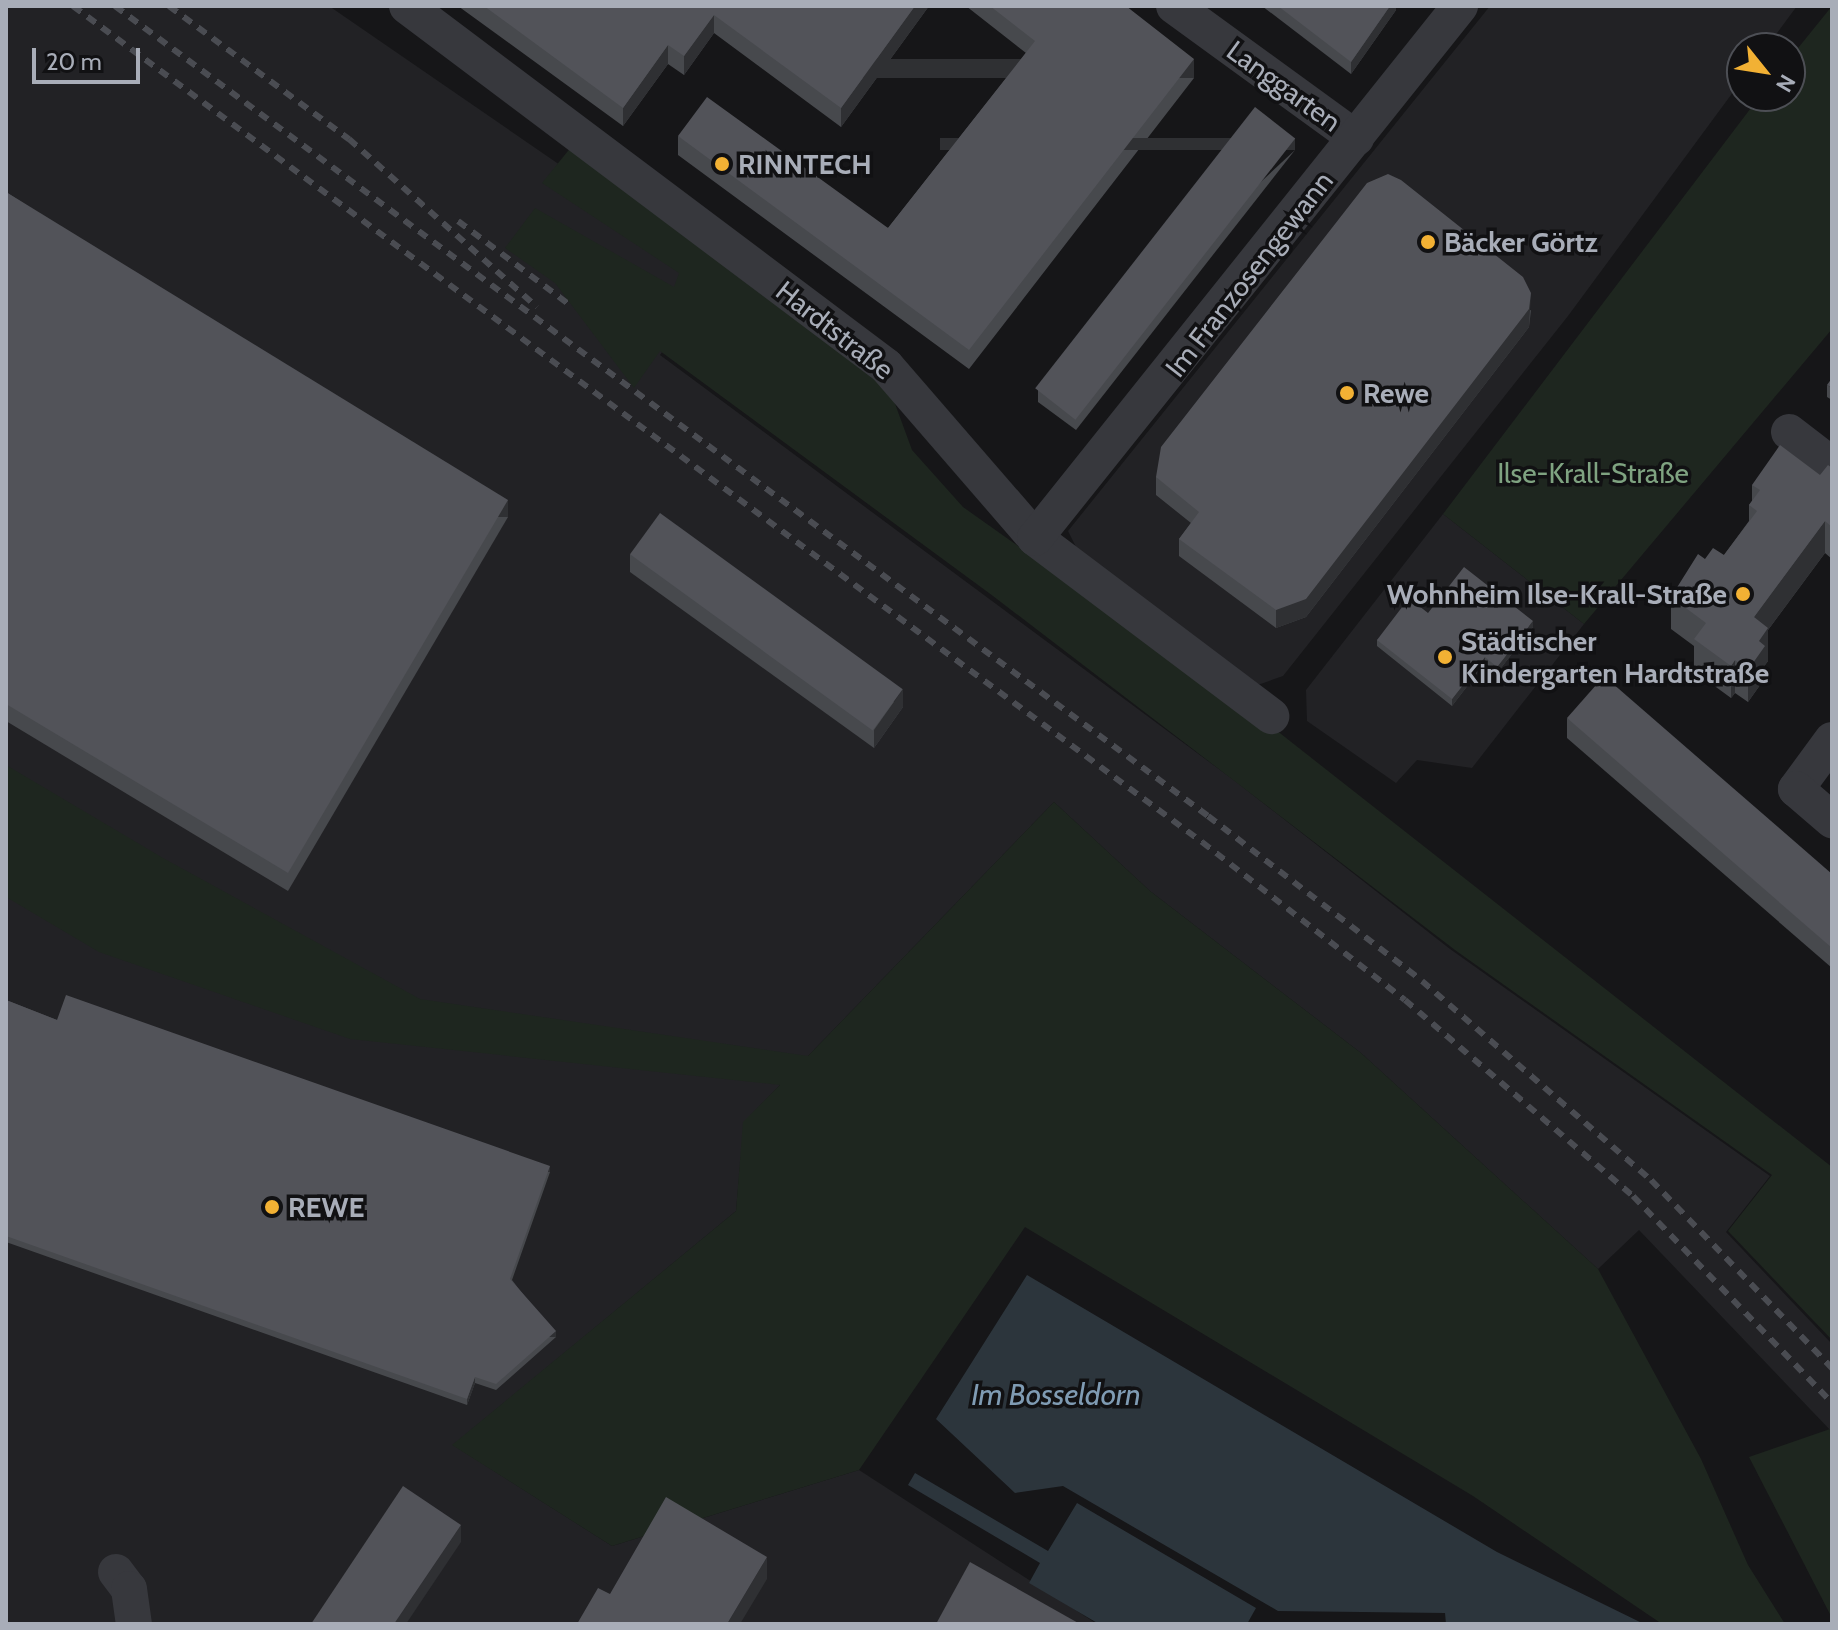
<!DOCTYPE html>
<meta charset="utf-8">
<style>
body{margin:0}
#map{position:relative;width:1838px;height:1630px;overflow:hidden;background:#161618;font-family:Cabin,sans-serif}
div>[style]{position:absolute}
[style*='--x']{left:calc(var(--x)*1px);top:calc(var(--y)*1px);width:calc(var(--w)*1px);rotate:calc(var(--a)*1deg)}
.built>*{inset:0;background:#222225}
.green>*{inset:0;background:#1e261f}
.water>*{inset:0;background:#2c353c}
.minor>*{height:36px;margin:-18px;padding:0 18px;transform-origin:18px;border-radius:18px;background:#37383d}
.rail>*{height:6px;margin-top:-3px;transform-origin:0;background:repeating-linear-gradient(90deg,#4a4c52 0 10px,transparent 0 18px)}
.wall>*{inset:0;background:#47494d}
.shaded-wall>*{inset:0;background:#2f3033;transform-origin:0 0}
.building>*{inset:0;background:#525359;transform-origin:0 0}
.dots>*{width:22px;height:22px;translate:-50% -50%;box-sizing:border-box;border:4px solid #111113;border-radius:50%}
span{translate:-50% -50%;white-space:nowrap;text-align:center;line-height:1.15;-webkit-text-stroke:7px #111113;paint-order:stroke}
.street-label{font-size:28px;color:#a8adb8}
.poi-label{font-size:28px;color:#a8adb8;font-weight:700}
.left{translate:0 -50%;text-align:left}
.right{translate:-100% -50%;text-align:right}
.park-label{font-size:28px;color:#7fa381}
.water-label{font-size:30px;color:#7f9bb3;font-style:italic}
.frame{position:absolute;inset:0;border:8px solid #a8adb8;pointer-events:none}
.north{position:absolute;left:1726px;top:32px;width:80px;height:80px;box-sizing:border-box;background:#111113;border:2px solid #4d4f55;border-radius:50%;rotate:120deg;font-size:22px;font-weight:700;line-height:32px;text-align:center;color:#a8adb8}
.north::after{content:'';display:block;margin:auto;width:28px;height:36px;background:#f2b134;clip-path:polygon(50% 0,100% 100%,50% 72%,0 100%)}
.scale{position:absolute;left:32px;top:48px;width:108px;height:36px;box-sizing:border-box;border:4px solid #a8adb8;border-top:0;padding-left:10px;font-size:24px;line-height:28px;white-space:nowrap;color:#a8adb8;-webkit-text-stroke:6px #111113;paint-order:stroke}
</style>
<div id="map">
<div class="built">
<div style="clip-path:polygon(6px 6px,329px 6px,717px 273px,660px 355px,1235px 781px,1450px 949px,1770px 1176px,1726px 1232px,1832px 1344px,1832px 1432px,1639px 1230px,1598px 1269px,1361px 1053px,1150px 891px,1054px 802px,744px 1122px,736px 1211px,453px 1445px,612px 1546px,859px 1470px,1097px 1624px,6px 1624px)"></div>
<div style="clip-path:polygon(1490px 6px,1797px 6px,1766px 48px,1742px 48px,1742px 80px,1568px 316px,1283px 676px,1252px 687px,1084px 563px,1068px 531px)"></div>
<div style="clip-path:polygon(1443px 514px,1584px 624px,1472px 768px,1417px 760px,1396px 783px,1307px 721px,1306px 690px)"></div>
</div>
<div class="green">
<div style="clip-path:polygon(1832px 6px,1832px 329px,1584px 624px,1443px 514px,1760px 96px,1790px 96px,1790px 58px)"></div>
<div style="clip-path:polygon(572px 146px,883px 371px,912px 450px,963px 507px,1267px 723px,1832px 1167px,1832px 1340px,1728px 1231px,1772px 1175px,1455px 950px,993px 596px,660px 351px,634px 388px,555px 283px,505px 248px,535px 208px,674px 287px,679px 273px,542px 183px)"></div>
<div style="clip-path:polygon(6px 765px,163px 858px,420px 999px,808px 1056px,1054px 802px,1150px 891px,1361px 1053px,1598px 1269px,1701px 1459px,1748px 1565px,1785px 1624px,1662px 1624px,1473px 1496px,1025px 1227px,859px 1470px,612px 1546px,452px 1445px,736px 1211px,743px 1122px,780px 1085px,350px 1039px,99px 952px,6px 897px)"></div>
<div style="clip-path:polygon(1830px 1429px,1832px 1432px,1832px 1618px,1749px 1457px)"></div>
</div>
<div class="water">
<div style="clip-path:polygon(1027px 1275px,1497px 1552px,1644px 1624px,1446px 1624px,1445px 1613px,1278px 1611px,1063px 1486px,1015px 1493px,936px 1419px)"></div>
<div style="clip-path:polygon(915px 1473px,1048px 1551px,1077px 1503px,1256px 1608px,1247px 1624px,1099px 1624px,1029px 1583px,1040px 1563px,908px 1485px)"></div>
</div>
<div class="minor">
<div style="--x:407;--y:6;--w:599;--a:36.93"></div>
<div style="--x:886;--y:366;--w:228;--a:49.1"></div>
<div style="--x:1035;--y:538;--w:296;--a:37"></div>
<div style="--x:1174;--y:6;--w:225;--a:36"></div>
<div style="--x:1789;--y:432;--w:54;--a:37.5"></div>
<div style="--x:1035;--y:538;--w:681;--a:-51.38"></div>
<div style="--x:1832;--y:740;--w:61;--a:126.3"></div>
<div style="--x:1796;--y:789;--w:48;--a:40.7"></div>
<div style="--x:116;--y:1572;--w:21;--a:53"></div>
<div style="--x:129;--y:1589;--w:35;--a:82"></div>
</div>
<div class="rail">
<div style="--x:73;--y:6;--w:1405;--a:36.52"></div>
<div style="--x:1202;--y:842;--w:257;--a:37.9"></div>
<div style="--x:1405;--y:1000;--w:301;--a:40.7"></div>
<div style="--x:1633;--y:1196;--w:287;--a:46.1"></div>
<div style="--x:115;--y:6;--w:1360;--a:36.54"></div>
<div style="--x:1208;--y:816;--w:270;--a:37.6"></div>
<div style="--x:1422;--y:981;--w:303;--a:41"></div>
<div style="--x:1651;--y:1180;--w:261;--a:46.1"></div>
<div style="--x:169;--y:6;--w:224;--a:36.5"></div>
<div style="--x:349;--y:139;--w:252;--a:41.8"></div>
<div style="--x:458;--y:221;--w:140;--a:36.9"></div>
</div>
<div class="wall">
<div style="clip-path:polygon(458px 6px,929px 6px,841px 127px,714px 33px,684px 75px,668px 64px,623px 126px)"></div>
<div style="clip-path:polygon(966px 6px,1126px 6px,1194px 78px,969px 369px,678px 155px,678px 136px,888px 228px,1026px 53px)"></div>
<div style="clip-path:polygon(1262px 6px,1396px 6px,1396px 10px,1351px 74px)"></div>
<div style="clip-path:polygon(1295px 150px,1076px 430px,1038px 402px,1038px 390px)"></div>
<div style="clip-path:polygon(6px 192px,508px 517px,288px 891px,6px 721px)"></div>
<div style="clip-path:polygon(1531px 310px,1529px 327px,1306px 617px,1276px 628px,1179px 556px,1179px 539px,1191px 523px,1156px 495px,1156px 477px)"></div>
<div style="clip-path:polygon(1827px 385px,1832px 388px,1832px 400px,1827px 397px)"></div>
<div style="clip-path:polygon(1832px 468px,1832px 559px,1825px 553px,1768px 630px,1768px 661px,1765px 665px,1765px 678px,1748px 702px,1735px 693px,1731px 698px,1694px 671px,1694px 646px,1671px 629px,1671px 597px,1705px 559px,1724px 555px,1749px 521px,1749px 505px,1752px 501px,1752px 485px,1820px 475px)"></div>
<div style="clip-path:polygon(630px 554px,903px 707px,874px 748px,630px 572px)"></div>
<div style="clip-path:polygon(1428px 613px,1533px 627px,1497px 673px,1485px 663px,1452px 706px,1377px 646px,1377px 640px)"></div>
<div style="clip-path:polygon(1567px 718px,1832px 874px,1832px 968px,1567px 738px)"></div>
<div style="clip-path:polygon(6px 1000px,57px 1020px,550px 1172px,512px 1280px,556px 1337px,496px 1390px,475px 1383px,467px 1405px,6px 1242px)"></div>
</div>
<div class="shaded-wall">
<div style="clip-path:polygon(915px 6px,929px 6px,841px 127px,841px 108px)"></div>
<div style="clip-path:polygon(1390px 6px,1396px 6px,1396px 10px,1351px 74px,1351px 62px)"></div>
<div style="clip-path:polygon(714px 15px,714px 33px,684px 75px,684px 56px)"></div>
<div style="clip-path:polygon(668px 45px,668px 64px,623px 126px,623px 108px)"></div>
<div style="left:1194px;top:59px;width:19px;height:368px;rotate:90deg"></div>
<div style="left:1295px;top:138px;width:12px;height:355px;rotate:90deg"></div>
<div style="clip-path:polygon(1531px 293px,1529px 327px,1306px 617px,1276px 628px,1276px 610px)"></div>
<div style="left:508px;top:500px;width:17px;height:433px;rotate:90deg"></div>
<div style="clip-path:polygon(1825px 521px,1825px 553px,1768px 630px,1768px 661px,1765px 665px,1765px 678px,1748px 702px,1748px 670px,1754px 617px)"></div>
<div style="clip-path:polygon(1533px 621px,1533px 627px,1497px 673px,1497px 667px)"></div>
<div style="clip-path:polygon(1485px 657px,1485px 663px,1452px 706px,1452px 699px)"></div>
<div style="clip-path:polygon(1735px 660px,1735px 693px,1731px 698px,1731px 666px)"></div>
<div style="clip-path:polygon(903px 689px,903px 707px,874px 748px,874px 730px)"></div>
<div style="left:550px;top:1166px;width:6px;height:120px;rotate:90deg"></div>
<div style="left:556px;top:1331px;width:6px;height:80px;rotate:90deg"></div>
<div style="clip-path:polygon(475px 1377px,475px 1383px,467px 1405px,467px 1399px)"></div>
<div style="clip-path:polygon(461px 1525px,461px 1542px,406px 1624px,394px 1624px)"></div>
<div style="clip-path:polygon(767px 1557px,767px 1579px,740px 1624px,727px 1624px)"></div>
</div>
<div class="building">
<div style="clip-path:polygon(484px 6px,915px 6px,841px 108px,714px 15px,684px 56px,668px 45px,623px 108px)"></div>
<div style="clip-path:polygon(990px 6px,1126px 6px,1194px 59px,969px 350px,678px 136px,707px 97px,888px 228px,1035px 41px)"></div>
<div style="clip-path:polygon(1278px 6px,1390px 6px,1351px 62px)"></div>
<div style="left:1255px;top:107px;width:51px;height:357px;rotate:38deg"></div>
<div style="clip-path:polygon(1388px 174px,1401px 180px,1523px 277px,1531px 293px,1529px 309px,1306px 599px,1276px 610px,1179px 539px,1199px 512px,1156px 477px,1161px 447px,1367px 183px)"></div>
<div style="clip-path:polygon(6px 192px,508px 500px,288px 873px,6px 704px)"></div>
<div style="clip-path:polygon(1832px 378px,1832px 388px,1827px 385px)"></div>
<div style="clip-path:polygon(1780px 445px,1820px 475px,1828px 465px,1832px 468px,1832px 527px,1825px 521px,1754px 617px,1768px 628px,1759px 641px,1765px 646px,1748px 670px,1735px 660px,1731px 666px,1694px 639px,1706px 623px,1671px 597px,1698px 554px,1705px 559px,1713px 548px,1724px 555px,1757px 511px,1749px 505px,1760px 490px,1752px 485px)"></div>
<div style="left:660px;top:513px;width:300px;height:51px;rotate:36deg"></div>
<div style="clip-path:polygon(1464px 567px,1533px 621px,1497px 667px,1485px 657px,1452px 699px,1377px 640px,1409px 598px,1428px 613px)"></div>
<div style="clip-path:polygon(1604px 676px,1832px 874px,1832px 948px,1567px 718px)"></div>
<div style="clip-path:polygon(66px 995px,550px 1166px,510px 1279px,556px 1331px,496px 1384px,475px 1377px,467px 1399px,6px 1236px,6px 1000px,57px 1020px)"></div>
<div style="clip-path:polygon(403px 1486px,461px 1525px,394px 1624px,311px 1624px)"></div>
<div style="clip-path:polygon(666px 1497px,767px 1557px,727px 1624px,577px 1624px,598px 1588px,610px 1594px)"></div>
<div style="clip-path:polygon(970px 1562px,1080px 1624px,936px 1624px)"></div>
</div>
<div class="dots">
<div style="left:722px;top:164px;background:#f2b134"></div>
<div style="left:1428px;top:242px;background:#f2b134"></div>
<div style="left:1347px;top:393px;background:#f2b134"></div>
<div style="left:1743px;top:594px;background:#f2b134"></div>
<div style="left:1445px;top:657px;background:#f2b134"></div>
<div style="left:272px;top:1207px;background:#f2b134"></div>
</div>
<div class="street-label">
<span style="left:1284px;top:86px;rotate:36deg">Langgarten</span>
<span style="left:1249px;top:274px;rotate:-52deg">Im Franzosengewann</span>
<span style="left:835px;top:330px;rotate:38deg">Hardtstraße</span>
</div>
<div class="poi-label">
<span class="left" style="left:738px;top:164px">RINNTECH</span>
<span class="left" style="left:1444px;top:242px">Bäcker Görtz</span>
<span class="left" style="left:1363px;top:393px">Rewe</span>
<span class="right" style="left:1727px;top:594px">Wohnheim Ilse-Krall-Straße</span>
<span class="left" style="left:1461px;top:657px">Städtischer<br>Kindergarten Hardtstraße</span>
<span class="left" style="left:288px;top:1207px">REWE</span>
</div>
<div class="park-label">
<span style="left:1593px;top:473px">Ilse-Krall-Straße</span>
</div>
<div class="water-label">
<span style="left:1056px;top:1395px">Im Bosseldorn</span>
</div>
<div class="frame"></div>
<div class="north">N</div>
<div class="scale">20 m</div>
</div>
